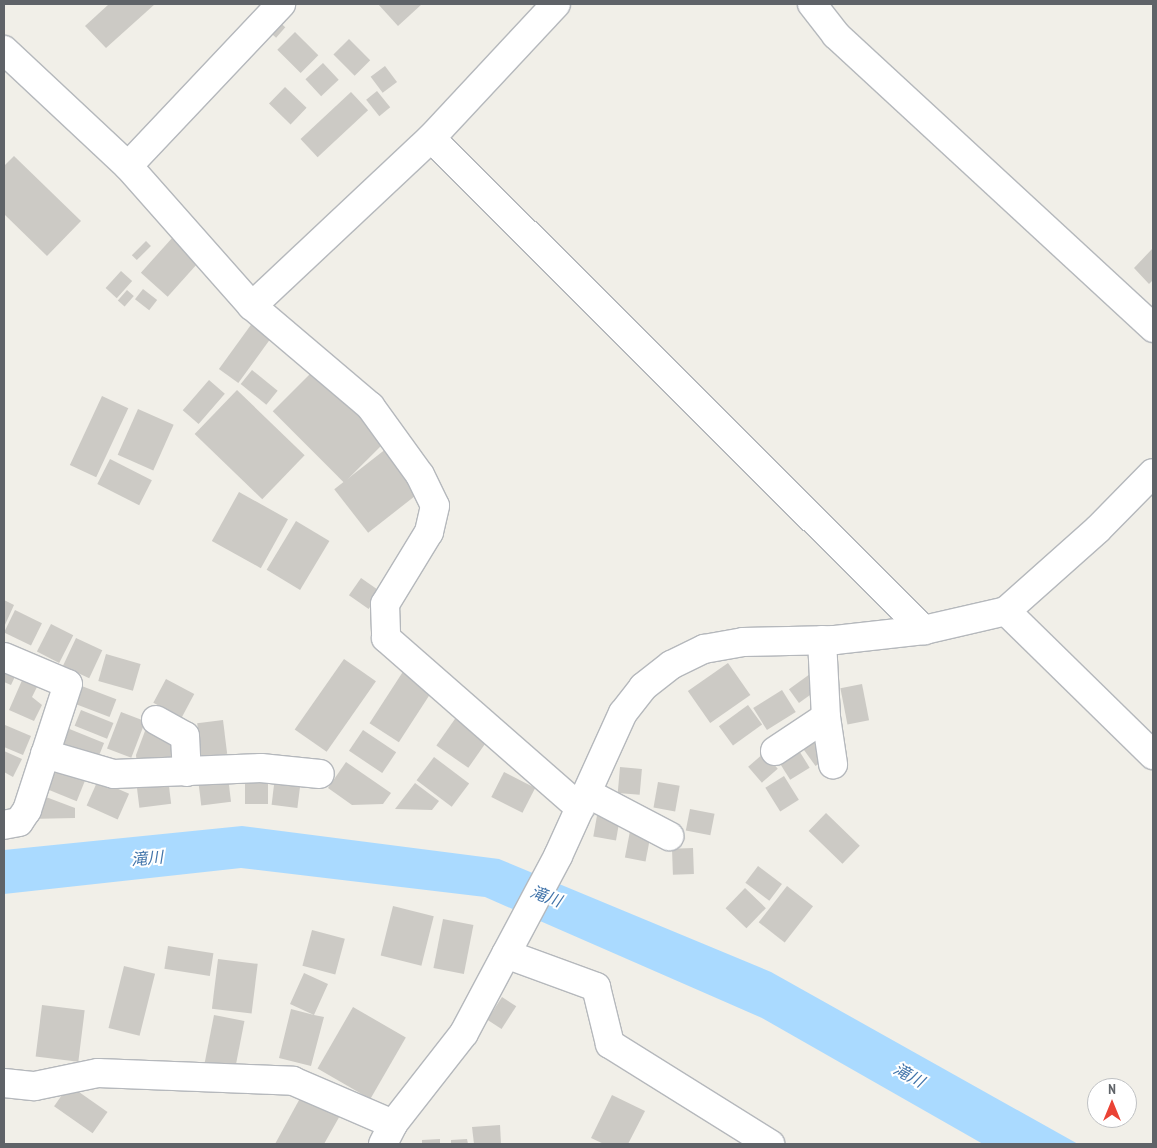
<!DOCTYPE html>
<meta charset="utf-8">
<style>
body{margin:0}
#map{position:relative;width:1157px;height:1148px;overflow:hidden;background:#f1efe8;font-family:"PT Sans Narrow","Noto Sans JP",sans-serif}
div>[style]{position:absolute}
[style*='--x']{left:calc(var(--x)*1px);top:calc(var(--y)*1px);width:calc(var(--w)*1px);rotate:calc(var(--a)*1deg)}
.water>*{inset:0;background:#aadaff}
.building>*{inset:0;background:#cccac5;transform-origin:0 0}
.roads{filter:drop-shadow(1px 0 #b5b8bc) drop-shadow(-1px 0 #b5b8bc) drop-shadow(0 1px #b5b8bc) drop-shadow(0 -1px #b5b8bc)}
.minor>*{height:28px;margin:-14px;padding:0 14px;transform-origin:14px;border-radius:14px;background:#fff}
span{translate:-50% -50%;white-space:nowrap;text-align:center;line-height:1.15;-webkit-text-stroke:4px #fff;paint-order:stroke}
.water-label{font-size:16px;color:#4174aa;font-style:italic}
.frame{position:absolute;inset:0;border:5px solid #5f6368;pointer-events:none}
.north{position:absolute;left:1087px;top:1078px;width:50px;height:50px;box-sizing:border-box;background:#fff;border:1px solid #bfc1c3;border-radius:50%;rotate:0deg;font-size:14px;font-weight:700;line-height:20px;text-align:center;color:#5f6368}
.north::after{content:'';display:block;margin:auto;width:18px;height:22px;background:#ea4335;clip-path:polygon(50% 0,100% 100%,50% 72%,0 100%)}
</style>
<div id="map">
<div class="water">
<div style="clip-path:polygon(242px 826px,499px 859px,771px 972px,1078px 1144px,983px 1144px,762px 1018px,485px 897px,241px 868px,4px 894px,4px 850px)"></div>
</div>
<div class="building">
<div style="clip-path:polygon(109px 4px,155px 4px,106px 48px,85px 26px)"></div>
<div style="clip-path:polygon(378px 4px,422px 4px,398px 26px)"></div>
<div style="left:277px;top:20px;width:11px;height:14px;rotate:41deg"></div>
<div style="left:295px;top:32px;width:33px;height:25px;rotate:45deg"></div>
<div style="left:349px;top:39px;width:30px;height:22px;rotate:45deg"></div>
<div style="left:323px;top:63px;width:23px;height:24px;rotate:47deg"></div>
<div style="left:385px;top:66px;width:20px;height:18px;rotate:53deg"></div>
<div style="left:285px;top:87px;width:30px;height:23px;rotate:44deg"></div>
<div style="left:377px;top:91px;width:21px;height:14px;rotate:51deg"></div>
<div style="left:351px;top:92px;width:25px;height:69px;rotate:47deg"></div>
<div style="clip-path:polygon(14px 156px,81px 221px,47px 256px,4px 214px,4px 166px)"></div>
<div style="left:173px;top:237px;width:36px;height:48px;rotate:42deg"></div>
<div style="left:146px;top:241px;width:7px;height:20px;rotate:45deg"></div>
<div style="clip-path:polygon(1153px 248px,1153px 280px,1149px 284px,1134px 268px)"></div>
<div style="left:121px;top:271px;width:15px;height:23px;rotate:42deg"></div>
<div style="left:143px;top:289px;width:18px;height:13px;rotate:38deg"></div>
<div style="left:127px;top:290px;width:9px;height:14px;rotate:41deg"></div>
<div style="left:253px;top:322px;width:24px;height:58px;rotate:36deg"></div>
<div style="left:318px;top:366px;width:101px;height:64px;rotate:45deg"></div>
<div style="left:252px;top:370px;width:33px;height:18px;rotate:39deg"></div>
<div style="left:209px;top:380px;width:21px;height:40px;rotate:41deg"></div>
<div style="left:237px;top:390px;width:94px;height:61px;rotate:44deg"></div>
<div style="left:102px;top:396px;width:29px;height:76px;rotate:25deg"></div>
<div style="left:138px;top:409px;width:39px;height:50px;rotate:24deg"></div>
<div style="left:391px;top:445px;width:55px;height:72px;rotate:52deg"></div>
<div style="left:110px;top:459px;width:47px;height:28px;rotate:27deg"></div>
<div style="left:239px;top:492px;width:56px;height:56px;rotate:29deg"></div>
<div style="left:296px;top:521px;width:39px;height:57px;rotate:31deg"></div>
<div style="left:361px;top:578px;width:24px;height:21px;rotate:35deg"></div>
<div style="clip-path:polygon(4px 600px,14px 605px,4px 627px)"></div>
<div style="left:15px;top:610px;width:30px;height:25px;rotate:26deg"></div>
<div style="left:51px;top:624px;width:25px;height:31px;rotate:27deg"></div>
<div style="left:76px;top:638px;width:29px;height:31px;rotate:25deg"></div>
<div style="left:106px;top:654px;width:36px;height:28px;rotate:16deg"></div>
<div style="left:344px;top:659px;width:39px;height:86px;rotate:35deg"></div>
<div style="clip-path:polygon(4px 660px,19px 668px,11px 685px,4px 682px)"></div>
<div style="left:728px;top:663px;width:39px;height:49px;rotate:55deg"></div>
<div style="left:406px;top:667px;width:35px;height:67px;rotate:33deg"></div>
<div style="clip-path:polygon(27px 669px,43px 675px,32px 697px,42px 705px,34px 721px,9px 710px)"></div>
<div style="left:810px;top:674px;width:17px;height:26px;rotate:54deg"></div>
<div style="left:166px;top:679px;width:32px;height:27px;rotate:28deg"></div>
<div style="left:862px;top:684px;width:37px;height:22px;rotate:79deg"></div>
<div style="left:79px;top:685px;width:40px;height:19px;rotate:21deg"></div>
<div style="left:782px;top:690px;width:26px;height:34px;rotate:58deg"></div>
<div style="left:748px;top:705px;width:24px;height:36px;rotate:54deg"></div>
<div style="left:81px;top:710px;width:35px;height:17px;rotate:22deg"></div>
<div style="left:121px;top:712px;width:26px;height:39px;rotate:21deg"></div>
<div style="left:457px;top:716px;width:39px;height:36px;rotate:35deg"></div>
<div style="left:223px;top:720px;width:34px;height:26px;rotate:83deg"></div>
<div style="clip-path:polygon(5px 725px,31px 736px,23px 755px,4px 747px)"></div>
<div style="clip-path:polygon(170px 727px,175px 761px,137px 767px,136px 755px,145px 731px)"></div>
<div style="left:67px;top:728px;width:40px;height:23px;rotate:22deg"></div>
<div style="left:363px;top:730px;width:40px;height:25px;rotate:34deg"></div>
<div style="left:816px;top:736px;width:24px;height:18px;rotate:54deg"></div>
<div style="left:798px;top:749px;width:22px;height:23px;rotate:58deg"></div>
<div style="clip-path:polygon(4px 751px,22px 759px,13px 777px,4px 772px)"></div>
<div style="left:764px;top:753px;width:21px;height:21px;rotate:49deg"></div>
<div style="left:434px;top:757px;width:44px;height:29px;rotate:37deg"></div>
<div style="clip-path:polygon(346px 762px,391px 793px,383px 804px,352px 805px,328px 788px)"></div>
<div style="left:54px;top:764px;width:35px;height:26px;rotate:22deg"></div>
<div style="left:620px;top:767px;width:22px;height:26px;rotate:5deg"></div>
<div style="left:245px;top:772px;width:23px;height:32px"></div>
<div style="left:504px;top:772px;width:35px;height:28px;rotate:27deg"></div>
<div style="left:784px;top:776px;width:28px;height:22px;rotate:58deg"></div>
<div style="left:228px;top:777px;width:25px;height:30px;rotate:83deg"></div>
<div style="left:275px;top:777px;width:26px;height:28px;rotate:7deg"></div>
<div style="left:168px;top:778px;width:26px;height:32px;rotate:83deg"></div>
<div style="left:98px;top:780px;width:34px;height:28px;rotate:24deg"></div>
<div style="left:658px;top:782px;width:22px;height:26px;rotate:10deg"></div>
<div style="clip-path:polygon(415px 783px,439px 801px,432px 810px,395px 809px)"></div>
<div style="clip-path:polygon(38px 794px,75px 808px,75px 818px,29px 819px)"></div>
<div style="left:690px;top:809px;width:25px;height:22px;rotate:11deg"></div>
<div style="left:598px;top:810px;width:23px;height:27px;rotate:10deg"></div>
<div style="left:826px;top:813px;width:47px;height:25px;rotate:44deg"></div>
<div style="left:631px;top:826px;width:21px;height:32px;rotate:11deg"></div>
<div style="left:693px;top:848px;width:26px;height:21px;rotate:88deg"></div>
<div style="left:758px;top:866px;width:30px;height:21px;rotate:37deg"></div>
<div style="left:787px;top:886px;width:33px;height:46px;rotate:38deg"></div>
<div style="left:745px;top:888px;width:29px;height:28px;rotate:44deg"></div>
<div style="left:393px;top:906px;width:42px;height:51px;rotate:14deg"></div>
<div style="left:443px;top:919px;width:31px;height:50px;rotate:11deg"></div>
<div style="left:312px;top:930px;width:34px;height:37px;rotate:15deg"></div>
<div style="left:168px;top:946px;width:46px;height:23px;rotate:9deg"></div>
<div style="left:218px;top:959px;width:40px;height:50px;rotate:7deg"></div>
<div style="left:124px;top:966px;width:32px;height:64px;rotate:14deg"></div>
<div style="clip-path:polygon(304px 973px,328px 984px,314px 1015px,324px 1017px,311px 1066px,279px 1058px,291px 1009px,314px 1015px,290px 1004px)"></div>
<div style="left:502px;top:997px;width:17px;height:27px;rotate:33deg"></div>
<div style="left:42px;top:1005px;width:43px;height:52px;rotate:7deg"></div>
<div style="left:353px;top:1007px;width:61px;height:71px;rotate:30deg"></div>
<div style="left:214px;top:1015px;width:31px;height:48px;rotate:11deg"></div>
<div style="left:69px;top:1085px;width:47px;height:26px;rotate:35deg"></div>
<div style="clip-path:polygon(304px 1091px,342px 1112px,324px 1144px,275px 1144px)"></div>
<div style="clip-path:polygon(612px 1095px,645px 1111px,628px 1144px,604px 1144px,591px 1138px)"></div>
<div style="clip-path:polygon(500px 1125px,501px 1144px,474px 1144px,472px 1127px)"></div>
<div style="clip-path:polygon(440px 1139px,440px 1144px,422px 1144px,422px 1140px)"></div>
<div style="clip-path:polygon(467px 1139px,468px 1144px,451px 1144px,451px 1140px)"></div>
</div>
<div class="roads">
<div class="minor">
<div style="--x:812;--y:4;--w:39;--a:52"></div>
<div style="--x:836;--y:35;--w:432;--a:42.7"></div>
<div style="--x:4;--y:50;--w:170;--a:43.1"></div>
<div style="--x:128;--y:166;--w:187;--a:48.5"></div>
<div style="--x:252;--y:306;--w:155;--a:40.3"></div>
<div style="--x:370;--y:406;--w:85;--a:54.1"></div>
<div style="--x:420;--y:475;--w:34;--a:64"></div>
<div style="--x:435;--y:506;--w:27;--a:103"></div>
<div style="--x:429;--y:532;--w:84;--a:121.4"></div>
<div style="--x:385;--y:604;--w:34;--a:88"></div>
<div style="--x:386;--y:638;--w:258;--a:41.2"></div>
<div style="--x:431;--y:138;--w:697;--a:44.94"></div>
<div style="--x:128;--y:166;--w:223;--a:-46.6"></div>
<div style="--x:252;--y:306;--w:245;--a:-43.2"></div>
<div style="--x:431;--y:138;--w:183;--a:-47"></div>
<div style="--x:1006;--y:611;--w:206;--a:44.4"></div>
<div style="--x:4;--y:657;--w:69;--a:22.9"></div>
<div style="--x:68;--y:684;--w:133;--a:108"></div>
<div style="--x:27;--y:810;--w:14;--a:124"></div>
<div style="--x:19;--y:822;--w:15;--a:169"></div>
<div style="--x:826;--y:717;--w:48;--a:81.5"></div>
<div style="--x:156;--y:720;--w:33;--a:29"></div>
<div style="--x:185;--y:736;--w:36;--a:87"></div>
<div style="--x:775;--y:751;--w:61;--a:-33.7"></div>
<div style="--x:826;--y:717;--w:77;--a:-93"></div>
<div style="--x:45;--y:754;--w:72;--a:16.2"></div>
<div style="--x:114;--y:774;--w:147;--a:-2.3"></div>
<div style="--x:261;--y:768;--w:59;--a:5.8"></div>
<div style="--x:587;--y:793;--w:93;--a:27.7"></div>
<div style="--x:506;--y:954;--w:96;--a:20.1"></div>
<div style="--x:596;--y:987;--w:59;--a:76.2"></div>
<div style="--x:610;--y:1044;--w:189;--a:32"></div>
<div style="--x:4;--y:1083;--w:31;--a:6"></div>
<div style="--x:35;--y:1086;--w:64;--a:-11.7"></div>
<div style="--x:98;--y:1073;--w:195;--a:2.3"></div>
<div style="--x:293;--y:1081;--w:109;--a:23.3"></div>
<div style="--x:383;--y:1144;--w:22;--a:-63"></div>
<div style="--x:393;--y:1124;--w:115;--a:-52"></div>
<div style="--x:464;--y:1033;--w:200;--a:-62"></div>
<div style="--x:558;--y:856;--w:157;--a:-65.6"></div>
<div style="--x:623;--y:713;--w:33;--a:-52"></div>
<div style="--x:643;--y:687;--w:36;--a:-38"></div>
<div style="--x:671;--y:665;--w:37;--a:-26"></div>
<div style="--x:704;--y:649;--w:40;--a:-10"></div>
<div style="--x:743;--y:642;--w:92;--a:-1.2"></div>
<div style="--x:835;--y:640;--w:90;--a:-6.4"></div>
<div style="--x:924;--y:630;--w:84;--a:-13"></div>
<div style="--x:1006;--y:611;--w:123;--a:-41.7"></div>
<div style="--x:1098;--y:529;--w:78;--a:-45.5"></div>
</div>
</div>
<div class="water-label">
<span style="left:147px;top:858px;rotate:-5deg">滝川</span>
<span style="left:546px;top:896px;rotate:20deg">滝川</span>
<span style="left:909px;top:1075px;rotate:29deg">滝川</span>
</div>
<div class="frame"></div>
<div class="north">N</div>
</div>
